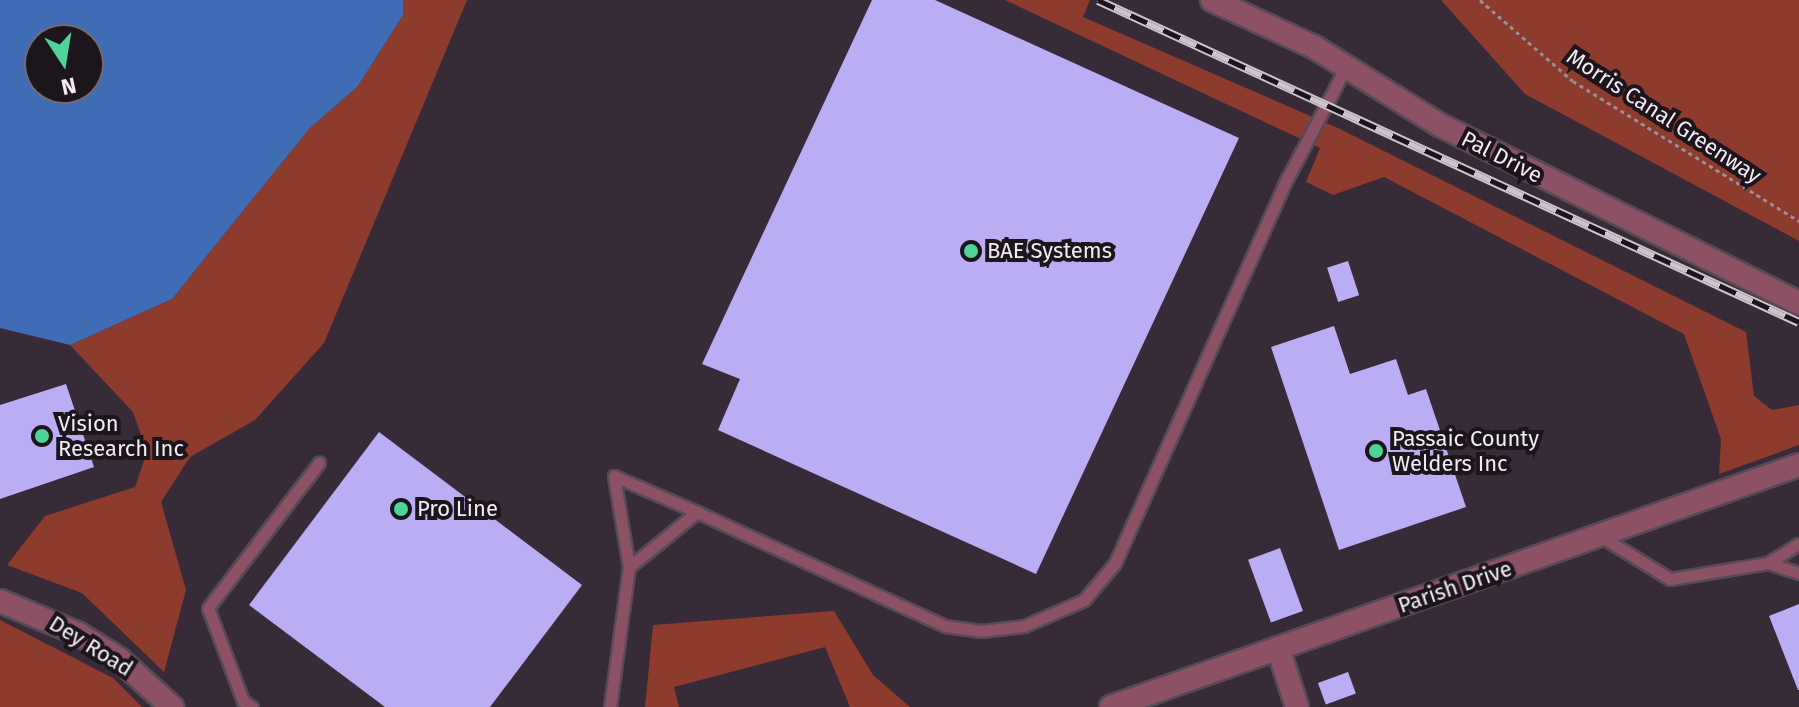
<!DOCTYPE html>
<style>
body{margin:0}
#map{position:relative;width:1799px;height:707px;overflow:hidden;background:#382b38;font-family:"Fira Sans",sans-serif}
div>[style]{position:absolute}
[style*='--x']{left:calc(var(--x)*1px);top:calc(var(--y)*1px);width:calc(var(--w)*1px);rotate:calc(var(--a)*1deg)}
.green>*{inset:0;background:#8d3b2d}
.water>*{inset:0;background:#3f6cb5}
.building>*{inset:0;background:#baadf3;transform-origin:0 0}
.path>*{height:3px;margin-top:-1.5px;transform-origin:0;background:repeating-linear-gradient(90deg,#998f99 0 4px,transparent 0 8px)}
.roads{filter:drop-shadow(2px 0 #564a56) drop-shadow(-2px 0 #564a56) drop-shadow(0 2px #564a56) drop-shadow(0 -2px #564a56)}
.service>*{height:11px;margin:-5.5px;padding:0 5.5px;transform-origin:5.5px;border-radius:5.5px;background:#8c5165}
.minor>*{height:22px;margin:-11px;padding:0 11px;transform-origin:11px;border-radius:11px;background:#8c5165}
.tertiary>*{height:22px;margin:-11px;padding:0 11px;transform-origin:11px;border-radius:11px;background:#8c5165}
.rail>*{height:9px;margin-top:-4.5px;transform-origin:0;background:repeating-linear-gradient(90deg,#1c161c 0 18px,#cdc3cd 0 36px);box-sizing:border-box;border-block:2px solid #cdc3cd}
.dots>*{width:22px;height:22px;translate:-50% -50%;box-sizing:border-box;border:4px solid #1c161c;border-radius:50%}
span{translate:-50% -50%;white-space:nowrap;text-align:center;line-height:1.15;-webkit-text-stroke:8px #1c161c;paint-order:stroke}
.street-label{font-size:22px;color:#f3eaf3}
.poi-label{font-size:22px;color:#f3eaf3}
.left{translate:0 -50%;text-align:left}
.north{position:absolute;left:24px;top:24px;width:80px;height:80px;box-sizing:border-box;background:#1c161c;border:2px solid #726b72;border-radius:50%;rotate:168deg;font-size:22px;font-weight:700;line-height:32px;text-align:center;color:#f3eaf3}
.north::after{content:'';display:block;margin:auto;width:28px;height:36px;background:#50d398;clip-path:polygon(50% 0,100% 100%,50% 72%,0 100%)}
</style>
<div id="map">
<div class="green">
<div style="clip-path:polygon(403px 0,467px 0,324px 343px,255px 420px,190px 457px,161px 502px,186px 590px,164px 672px,82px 593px,7px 565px,45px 516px,135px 487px,147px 452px,133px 412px,70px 345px,172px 299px,309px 129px,358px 86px,403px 15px)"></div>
<div style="clip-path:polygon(1005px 0,1090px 0,1083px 17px,1338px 128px,1746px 332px,1754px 396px,1772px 410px,1799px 405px,1799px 445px,1719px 474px,1721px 439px,1684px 334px,1384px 177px,1333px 195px,1306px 182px,1320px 148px)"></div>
<div style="clip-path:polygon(1441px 0,1799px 0,1799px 241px,1525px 94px)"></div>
<div style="clip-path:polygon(834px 611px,873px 675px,910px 707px,850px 707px,825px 647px,674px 687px,679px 707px,645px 707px,653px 625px)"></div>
<div style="clip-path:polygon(0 620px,113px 678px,142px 707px,0 707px)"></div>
</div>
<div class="water">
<div style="clip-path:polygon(evenodd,0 0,403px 0,403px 15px,358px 86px,309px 129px,172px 299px,70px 345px,0 328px,0 0,40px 40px,88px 40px,88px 88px,40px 88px,40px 40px)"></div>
</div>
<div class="building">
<div style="clip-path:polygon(872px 0,935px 0,1239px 138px,1036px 574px,718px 430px,740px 379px,702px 364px)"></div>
<div style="left:1348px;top:261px;width:36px;height:22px;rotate:72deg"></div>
<div style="clip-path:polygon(1334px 326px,1350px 374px,1396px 359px,1408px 395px,1426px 389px,1466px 507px,1339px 550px,1271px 347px)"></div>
<div style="clip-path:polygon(66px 384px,94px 467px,0 499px,0 405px)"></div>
<div style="clip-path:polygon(379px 432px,582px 585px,490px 707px,385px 707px,249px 605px)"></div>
<div style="left:1280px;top:548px;width:67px;height:34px;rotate:70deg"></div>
<div style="clip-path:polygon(1799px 604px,1799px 690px,1798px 690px,1769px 616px)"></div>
<div style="left:1348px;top:672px;width:23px;height:32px;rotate:70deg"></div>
</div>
<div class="path">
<div style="--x:1480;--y:0;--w:123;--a:41.1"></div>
<div style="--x:1573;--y:81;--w:266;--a:31.8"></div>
</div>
<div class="roads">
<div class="service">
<div style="--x:697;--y:512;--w:273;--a:24.7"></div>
<div style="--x:945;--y:626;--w:36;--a:8"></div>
<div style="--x:981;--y:631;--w:43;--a:-6.6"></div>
<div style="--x:1024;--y:626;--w:65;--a:-23.4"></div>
<div style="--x:1084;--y:600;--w:48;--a:-50"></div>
<div style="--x:1115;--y:563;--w:423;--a:-65.9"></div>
<div style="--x:1288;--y:177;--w:124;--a:-62.2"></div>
<div style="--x:1602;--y:537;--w:80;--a:31.7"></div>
<div style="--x:1670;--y:579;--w:99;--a:-9.3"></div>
<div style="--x:1768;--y:563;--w:36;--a:-32"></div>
<div style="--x:1768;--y:563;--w:33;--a:18"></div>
<div style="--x:252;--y:707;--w:11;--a:-146"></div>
<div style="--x:243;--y:701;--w:99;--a:-110.6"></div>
<div style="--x:208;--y:608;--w:183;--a:-52.6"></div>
<div style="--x:610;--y:707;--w:141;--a:-82.3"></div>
<div style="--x:629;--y:567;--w:92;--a:-99.4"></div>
<div style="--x:614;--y:476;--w:90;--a:23.4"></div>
<div style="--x:697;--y:512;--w:87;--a:141"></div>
</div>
<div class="minor">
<div style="--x:1212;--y:0;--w:112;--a:24.7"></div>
<div style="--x:1314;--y:47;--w:148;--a:31.8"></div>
<div style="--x:1440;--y:125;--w:401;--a:26.4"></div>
<div style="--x:0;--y:601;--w:86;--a:22.7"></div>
<div style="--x:79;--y:634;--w:47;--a:32"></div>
<div style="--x:119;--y:659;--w:72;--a:42.2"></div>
<div style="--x:1278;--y:648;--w:62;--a:72.1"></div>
</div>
<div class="tertiary">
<div style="--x:1111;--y:707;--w:729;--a:-19.38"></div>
</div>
</div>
<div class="rail">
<div style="--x:1098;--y:0;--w:771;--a:24.67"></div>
</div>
<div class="dots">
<div style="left:971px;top:251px;background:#50d398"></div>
<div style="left:42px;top:436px;background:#50d398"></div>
<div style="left:1376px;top:451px;background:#50d398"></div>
<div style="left:401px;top:509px;background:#50d398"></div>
</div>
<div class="street-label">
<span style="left:1664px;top:116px;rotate:33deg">Morris Canal Greenway</span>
<span style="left:1502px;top:157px;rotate:27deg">Pal Drive</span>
<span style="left:1455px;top:587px;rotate:-19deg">Parish Drive</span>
<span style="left:91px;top:646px;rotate:32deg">Dey Road</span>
</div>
<div class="poi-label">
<span class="left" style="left:987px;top:251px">BAE Systems</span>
<span class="left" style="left:58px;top:436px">Vision<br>Research Inc</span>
<span class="left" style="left:1392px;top:451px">Passaic County<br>Welders Inc</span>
<span class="left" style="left:417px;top:509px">Pro Line</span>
</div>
<div class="north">N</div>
</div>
